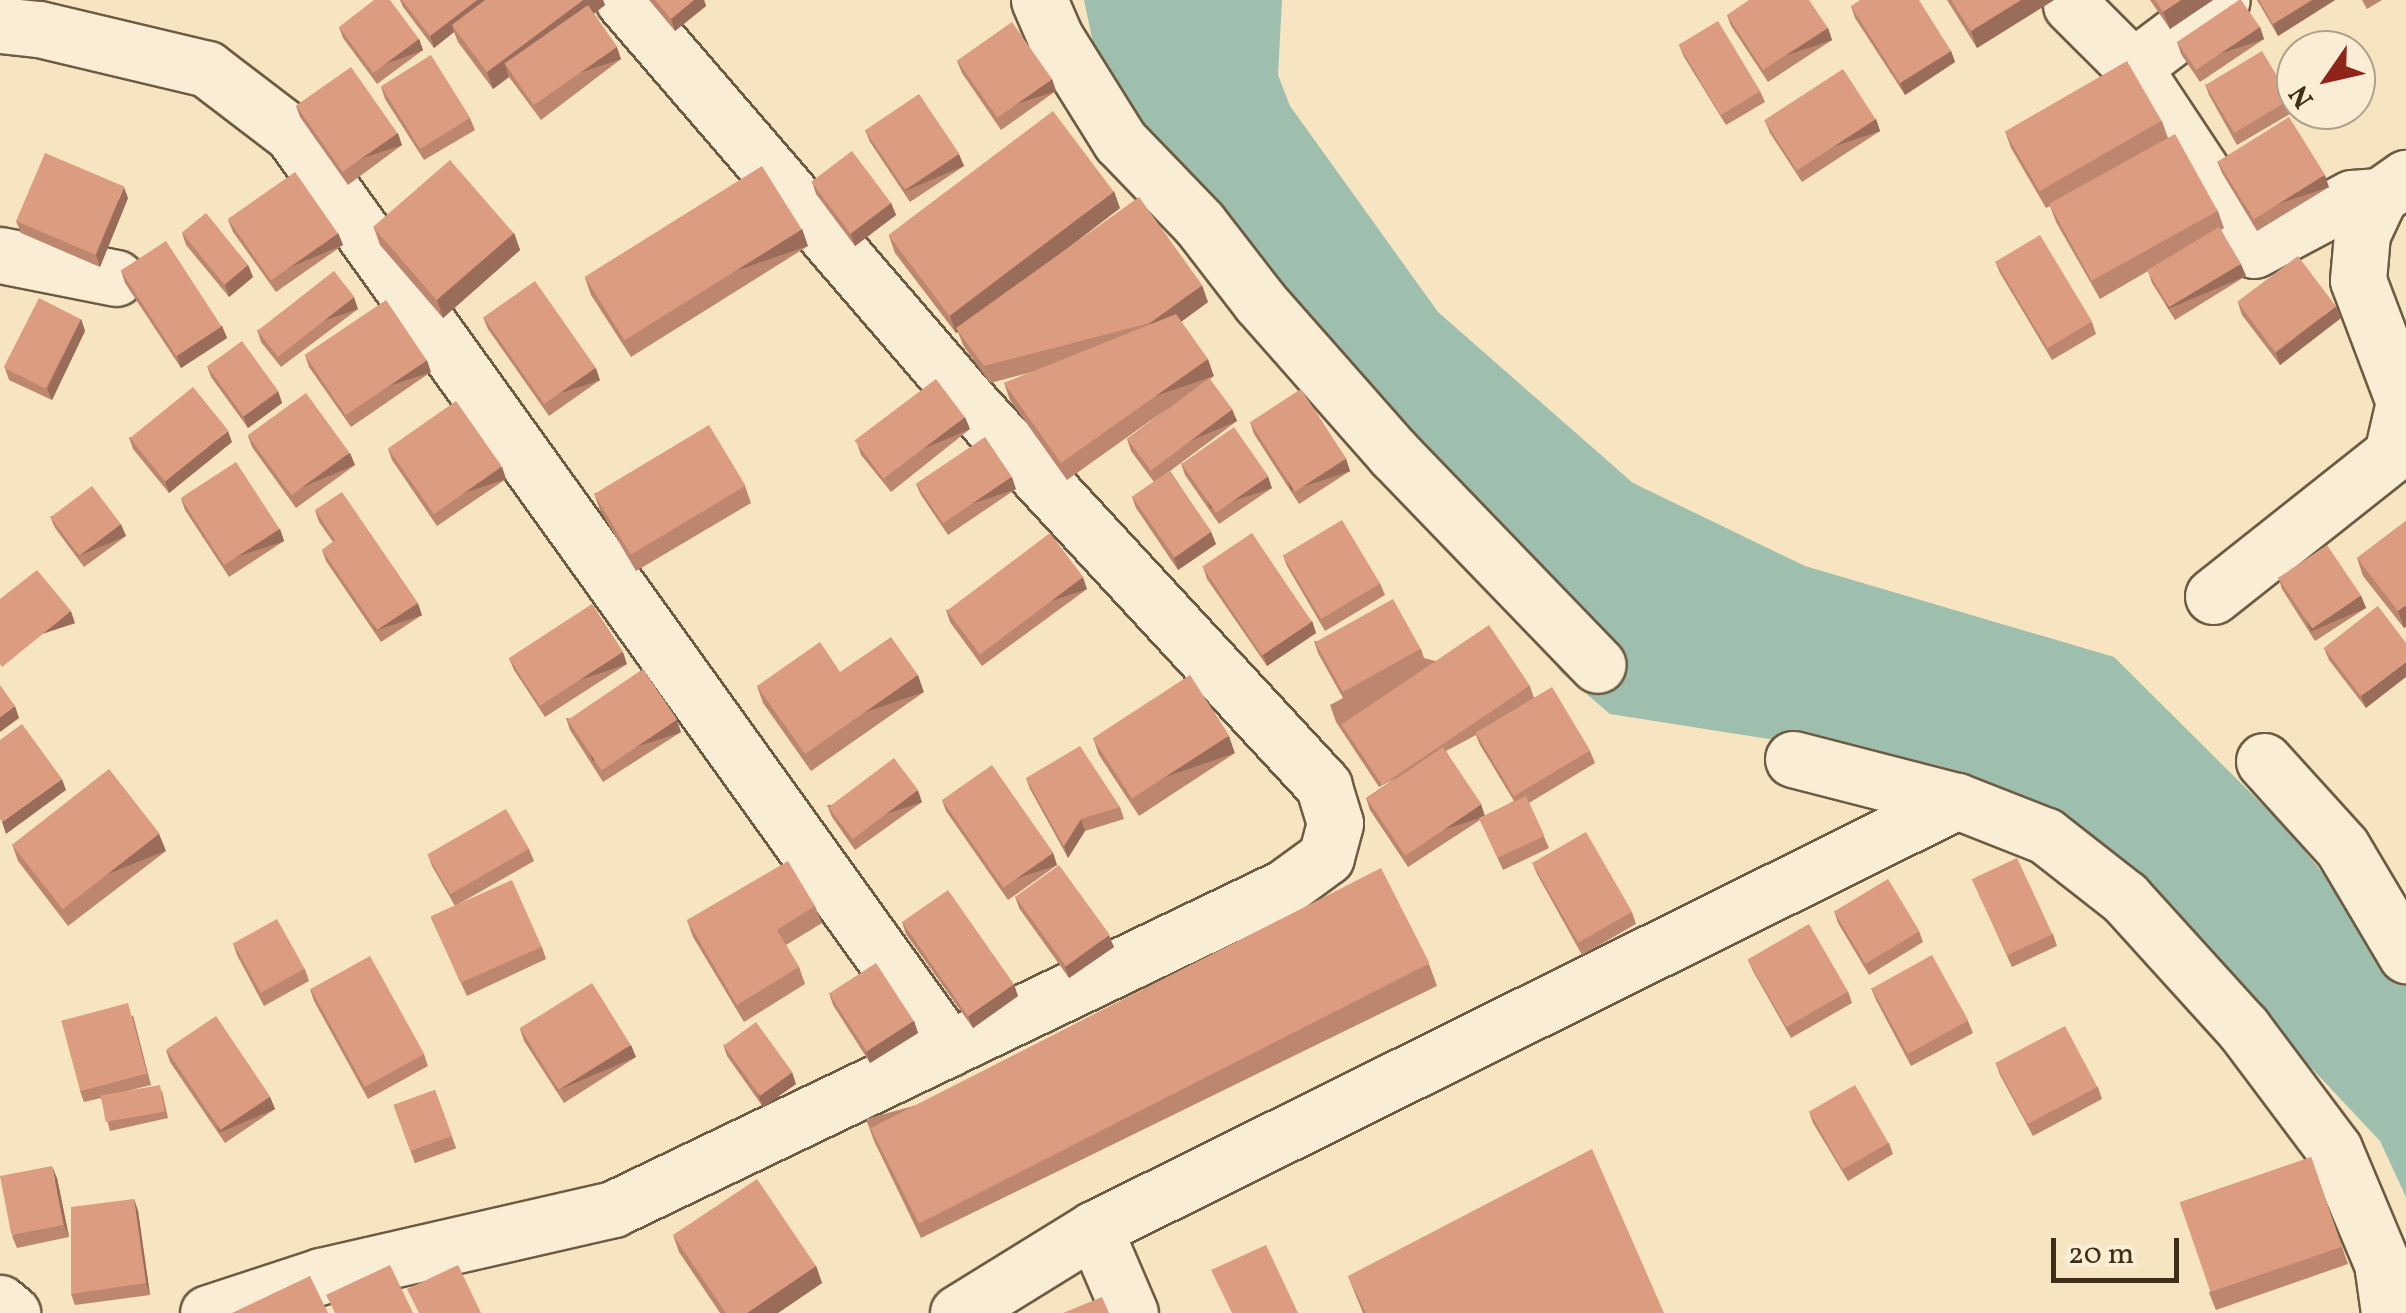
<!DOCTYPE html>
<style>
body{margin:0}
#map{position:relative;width:2406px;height:1313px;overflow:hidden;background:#f7e4c0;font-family:Vollkorn,serif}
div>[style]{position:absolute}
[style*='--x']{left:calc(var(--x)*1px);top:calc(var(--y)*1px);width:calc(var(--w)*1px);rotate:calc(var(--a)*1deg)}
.water>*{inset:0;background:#9ebfad}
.roads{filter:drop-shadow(2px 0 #6d5c42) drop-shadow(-2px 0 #6d5c42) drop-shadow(0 2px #6d5c42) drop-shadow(0 -2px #6d5c42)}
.minor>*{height:55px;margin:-27.5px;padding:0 27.5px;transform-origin:27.5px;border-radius:27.5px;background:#faedd6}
.wall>*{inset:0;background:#bd866e;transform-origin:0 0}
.shaded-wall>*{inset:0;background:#9a6d5a;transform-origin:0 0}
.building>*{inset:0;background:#dc9c80;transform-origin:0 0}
span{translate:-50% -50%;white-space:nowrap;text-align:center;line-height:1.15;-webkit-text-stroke:10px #faedd6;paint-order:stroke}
.north{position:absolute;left:2276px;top:30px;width:100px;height:100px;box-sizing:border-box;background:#faedd6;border:2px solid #afa18a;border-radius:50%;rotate:236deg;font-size:28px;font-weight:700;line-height:40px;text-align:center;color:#3f2e18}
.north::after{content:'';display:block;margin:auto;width:35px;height:45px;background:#8f2418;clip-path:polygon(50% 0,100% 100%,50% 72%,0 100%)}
.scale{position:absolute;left:2051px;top:1238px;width:128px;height:45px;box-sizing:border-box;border:5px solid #3f2e18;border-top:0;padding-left:12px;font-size:30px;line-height:35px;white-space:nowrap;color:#3f2e18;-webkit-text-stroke:8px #faedd6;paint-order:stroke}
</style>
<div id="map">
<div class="water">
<div style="clip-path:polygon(1084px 0,1282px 0,1278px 75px,1290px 106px,1438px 312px,1633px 483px,1805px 566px,2114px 657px,2284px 826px,2406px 973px,2406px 1197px,2380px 1141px,2269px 1023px,2043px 821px,1794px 743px,1610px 714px,1561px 672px,1284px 293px,1122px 117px,1095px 52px)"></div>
</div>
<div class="roads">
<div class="minor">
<div style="--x:1039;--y:0;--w:40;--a:66.6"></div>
<div style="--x:1055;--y:37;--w:123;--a:58"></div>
<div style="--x:1120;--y:141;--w:114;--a:46.1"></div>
<div style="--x:1199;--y:223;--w:100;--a:52.3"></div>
<div style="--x:1260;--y:302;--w:203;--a:48.6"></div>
<div style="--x:1394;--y:454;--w:293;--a:46"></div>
<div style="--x:2071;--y:5;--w:88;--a:45"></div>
<div style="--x:2133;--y:67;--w:219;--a:56.5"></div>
<div style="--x:2254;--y:250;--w:111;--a:-28"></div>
<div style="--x:2352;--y:198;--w:28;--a:-4"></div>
<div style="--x:0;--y:25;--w:39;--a:6"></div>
<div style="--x:39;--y:29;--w:173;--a:13.4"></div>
<div style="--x:207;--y:69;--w:107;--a:37.4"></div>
<div style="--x:292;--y:134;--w:1126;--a:54.29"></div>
<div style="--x:2133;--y:67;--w:111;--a:-37"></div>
<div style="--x:0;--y:255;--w:118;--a:11.2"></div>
<div style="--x:2213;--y:596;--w:228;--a:-38.4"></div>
<div style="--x:2392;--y:454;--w:53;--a:-77"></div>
<div style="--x:2404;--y:402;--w:130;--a:-110.7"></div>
<div style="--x:2358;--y:280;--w:46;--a:-85"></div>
<div style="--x:2362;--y:234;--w:42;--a:-64.7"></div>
<div style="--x:2380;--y:196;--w:32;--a:-35"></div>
<div style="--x:1793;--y:759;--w:169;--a:14.4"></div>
<div style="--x:1957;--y:801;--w:96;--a:21.5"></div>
<div style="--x:2046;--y:836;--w:100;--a:38.1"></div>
<div style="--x:2125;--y:898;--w:176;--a:47.8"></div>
<div style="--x:2243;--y:1028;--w:151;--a:53.1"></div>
<div style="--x:2334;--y:1149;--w:124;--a:67.2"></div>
<div style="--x:2382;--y:1263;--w:50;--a:82"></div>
<div style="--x:2264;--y:761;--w:116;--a:47.8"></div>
<div style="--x:2342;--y:847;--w:126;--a:59.3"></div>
<div style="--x:1094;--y:1229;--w:91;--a:66.8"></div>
<div style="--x:0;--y:1303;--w:16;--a:40"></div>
<div style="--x:208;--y:1313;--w:119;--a:-18.1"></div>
<div style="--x:321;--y:1276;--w:300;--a:-12.9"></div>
<div style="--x:613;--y:1209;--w:745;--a:-25.6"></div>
<div style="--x:1285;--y:887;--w:51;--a:-36.2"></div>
<div style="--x:1326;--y:857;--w:35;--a:-75"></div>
<div style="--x:1335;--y:823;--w:39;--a:-107"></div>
<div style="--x:1324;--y:786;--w:516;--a:-132.72"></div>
<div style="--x:974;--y:407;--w:537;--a:-130.77"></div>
<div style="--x:958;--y:1313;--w:160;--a:-31.7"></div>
<div style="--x:1094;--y:1229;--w:963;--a:-26.38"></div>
</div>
</div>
<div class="wall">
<div style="clip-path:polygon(400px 0,603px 0,605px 5px,594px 14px,621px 59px,541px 120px,509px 77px,493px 89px,458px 42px,454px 32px,434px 48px,403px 7px)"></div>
<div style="clip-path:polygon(649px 0,704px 0,706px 6px,675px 31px)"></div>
<div style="clip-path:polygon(1947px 0,2054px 0,1977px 48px)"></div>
<div style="clip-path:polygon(2150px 0,2213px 0,2170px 29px)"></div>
<div style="clip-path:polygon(2257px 0,2335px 0,2278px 36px)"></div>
<div style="clip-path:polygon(2362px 0,2382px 0,2367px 9px)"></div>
<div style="clip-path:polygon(1851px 6px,1951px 51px,1955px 62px,1905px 95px,1855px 18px)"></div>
<div style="clip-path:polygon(1727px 15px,1828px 28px,1832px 40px,1768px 82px,1731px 26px)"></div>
<div style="clip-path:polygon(339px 27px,419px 39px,423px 50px,377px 84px,343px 38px)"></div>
<div style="clip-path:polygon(2260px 27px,2264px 39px,2200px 82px,2181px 54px,2177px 42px)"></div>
<div style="clip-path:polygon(1679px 45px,1760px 91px,1765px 102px,1726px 125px,1684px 57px)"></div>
<div style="clip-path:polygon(957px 61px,1052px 79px,1056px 91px,1001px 130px,962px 73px)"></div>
<div style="clip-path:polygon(2205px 84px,2291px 99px,2295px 111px,2237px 145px,2209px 95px)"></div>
<div style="clip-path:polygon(381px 87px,470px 118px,475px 130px,424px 160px,385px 99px)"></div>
<div style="clip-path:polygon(296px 106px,402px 145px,348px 185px,300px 117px)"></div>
<div style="clip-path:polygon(1876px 119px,1880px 131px,1802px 182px,1770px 133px,1765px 121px)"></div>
<div style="clip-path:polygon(2162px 121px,2168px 138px,2218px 211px,2224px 228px,2221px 230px,2246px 276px,2175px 320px,2152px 283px,2148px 271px,2100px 299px,2056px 222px,2050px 206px,2046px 208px,2011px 148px,2005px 131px)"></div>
<div style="clip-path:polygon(865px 130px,964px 166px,910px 202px,870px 142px)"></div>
<div style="clip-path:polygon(2217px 161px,2329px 187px,2257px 231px,2222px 173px)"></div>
<div style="clip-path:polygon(812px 182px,891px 203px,896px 215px,855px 246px,816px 194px)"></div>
<div style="clip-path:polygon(128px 198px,100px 267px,21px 233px,16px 221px)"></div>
<div style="clip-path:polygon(1120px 208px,1071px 246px,1208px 302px,1181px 322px,1214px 376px,1210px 379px,1237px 421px,1170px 471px,1211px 532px,1216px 544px,1178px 570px,1136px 508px,1132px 497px,1154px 482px,1131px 451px,1127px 439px,1171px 406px,1067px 480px,1010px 400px,1004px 383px,1032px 372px,990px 383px,963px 345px,958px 332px,956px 333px,895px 253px,889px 236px)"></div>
<div style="clip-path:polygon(228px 220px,338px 233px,343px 245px,276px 292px,233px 232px)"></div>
<div style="clip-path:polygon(374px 228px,514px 233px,520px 250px,443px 318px,380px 245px)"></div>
<div style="clip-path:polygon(802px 229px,808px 246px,631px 357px,591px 295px,585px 278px)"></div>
<div style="clip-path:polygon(182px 233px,248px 265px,253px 277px,229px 297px,186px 245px)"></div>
<div style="clip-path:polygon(1995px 261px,2092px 322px,2096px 334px,2052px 360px,2000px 273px)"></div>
<div style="clip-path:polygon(121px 271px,222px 326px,227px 338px,181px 368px,125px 283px)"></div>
<div style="clip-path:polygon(2238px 303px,2341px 318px,2280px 365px,2242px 315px)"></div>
<div style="clip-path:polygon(358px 309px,281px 367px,261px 342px,257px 330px)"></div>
<div style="clip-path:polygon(483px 317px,600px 380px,549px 416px,488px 329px)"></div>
<div style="clip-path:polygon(81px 319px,85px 331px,52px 400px,9px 380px,5px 368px)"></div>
<div style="clip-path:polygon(305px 355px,431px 372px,351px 427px,309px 367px)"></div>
<div style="clip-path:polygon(207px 366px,278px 391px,282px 403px,248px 428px,211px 377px)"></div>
<div style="clip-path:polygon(1250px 422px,1346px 459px,1350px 471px,1299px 504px,1254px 434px)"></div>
<div style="clip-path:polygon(970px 429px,891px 492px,861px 455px,857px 443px)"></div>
<div style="clip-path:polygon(248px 436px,355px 465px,296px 508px,252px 447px)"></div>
<div style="clip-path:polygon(129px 437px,232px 442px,169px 493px,133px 449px)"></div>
<div style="clip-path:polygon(388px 449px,502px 467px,506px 479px,437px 526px,392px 460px)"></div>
<div style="clip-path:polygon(1181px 463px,1272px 488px,1219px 524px,1185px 475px)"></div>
<div style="clip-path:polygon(916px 484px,1016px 489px,948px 535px,921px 495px)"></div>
<div style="clip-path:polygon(745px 486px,751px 503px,636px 571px,600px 510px,594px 493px)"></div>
<div style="clip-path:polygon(181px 499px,280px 529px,284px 541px,229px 577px,185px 510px)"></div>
<div style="clip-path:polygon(315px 510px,422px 615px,381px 642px,326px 561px,322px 550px,333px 542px,319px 522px)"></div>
<div style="clip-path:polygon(50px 516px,126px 536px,84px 567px,55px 528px)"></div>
<div style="clip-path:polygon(2406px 521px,2404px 628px,2363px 576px,2357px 558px)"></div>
<div style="clip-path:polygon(1283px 555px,1380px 583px,1385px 595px,1325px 631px,1287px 566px)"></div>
<div style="clip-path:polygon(1203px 567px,1312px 621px,1316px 633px,1267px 666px,1207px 579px)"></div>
<div style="clip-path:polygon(2278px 577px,2361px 596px,2366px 608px,2315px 641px,2282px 589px)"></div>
<div style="clip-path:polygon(1087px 589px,982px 666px,950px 622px,946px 610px)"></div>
<div style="clip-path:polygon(2378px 606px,2366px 708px,2329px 660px,2324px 648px)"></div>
<div style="clip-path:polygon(evenodd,1314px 641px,1421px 649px,1424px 658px,1530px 686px,1534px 698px,1590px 751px,1595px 763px,1529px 803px,1549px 848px,1503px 870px,1480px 820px,1408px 867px,1370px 810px,1366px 798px,1396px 778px,1379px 787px,1336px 722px,1330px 705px,1343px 698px,1318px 653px,1314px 641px,1476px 735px,1480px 745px,1514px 801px,1485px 816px,1446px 751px,1476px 735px)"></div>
<div style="clip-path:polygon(509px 658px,627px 664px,545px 717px,514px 670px)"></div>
<div style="clip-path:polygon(840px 672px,924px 692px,811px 771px,763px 703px,757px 686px)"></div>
<div style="clip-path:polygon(566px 718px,681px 732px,603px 782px,570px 730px)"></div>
<div style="clip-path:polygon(1093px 738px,1235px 753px,1139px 816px,1099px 755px)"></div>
<div style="clip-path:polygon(1026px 778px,1120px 807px,1124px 819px,1085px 831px,1068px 858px,1030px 789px)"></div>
<div style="clip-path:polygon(942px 800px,1053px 853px,1057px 865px,1008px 900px,946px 811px)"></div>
<div style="clip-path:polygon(922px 802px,855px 850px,832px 817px,827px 805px)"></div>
<div style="clip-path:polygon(159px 834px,166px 851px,68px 926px,18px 861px,12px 844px)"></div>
<div style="clip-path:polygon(529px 849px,534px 861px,455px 906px,432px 866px,428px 855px)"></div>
<div style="clip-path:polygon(1532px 862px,1632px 912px,1636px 924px,1582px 955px,1537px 874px)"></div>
<div style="clip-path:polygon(1972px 879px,2053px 934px,2057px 946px,2012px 967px)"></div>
<div style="clip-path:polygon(1015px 896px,1114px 947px,1069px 978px,1019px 908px)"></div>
<div style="clip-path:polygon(815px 906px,822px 923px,786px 945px,799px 967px,805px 984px,744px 1022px,693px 937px,687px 920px)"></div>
<div style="clip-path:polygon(1834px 911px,1919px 931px,1923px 942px,1869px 975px,1838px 923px)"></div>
<div style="clip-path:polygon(431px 918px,542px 947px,546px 959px,467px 996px)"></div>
<div style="clip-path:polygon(902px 922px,1018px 996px,973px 1028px,906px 934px)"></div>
<div style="clip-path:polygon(233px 943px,305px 969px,309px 981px,264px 1006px,237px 955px)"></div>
<div style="clip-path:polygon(1748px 960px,1848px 991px,1852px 1003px,1791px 1038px,1753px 971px)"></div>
<div style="clip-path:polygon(1429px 964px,1437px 986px,921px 1238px,874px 1141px,866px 1119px)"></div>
<div style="clip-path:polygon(1871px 988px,1968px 1021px,1973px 1033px,1911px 1066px,1876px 1000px)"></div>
<div style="clip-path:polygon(310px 989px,424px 1054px,428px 1066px,368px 1099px,314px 1001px)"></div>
<div style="clip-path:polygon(829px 993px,914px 1021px,918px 1033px,870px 1063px,833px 1005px)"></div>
<div style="clip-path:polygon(133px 1015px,151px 1085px,123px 1092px,162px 1091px,168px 1118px,110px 1131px,101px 1098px,84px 1102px,80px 1091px)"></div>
<div style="clip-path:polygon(520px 1029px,636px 1057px,564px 1103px,524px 1041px)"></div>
<div style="clip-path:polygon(723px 1044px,796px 1084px,763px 1107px,727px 1056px)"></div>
<div style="clip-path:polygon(166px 1050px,270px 1097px,275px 1109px,225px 1143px,170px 1062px)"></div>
<div style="clip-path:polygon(1996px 1064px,2098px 1087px,2102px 1099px,2033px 1136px,2000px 1075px)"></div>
<div style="left:435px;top:1090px;width:62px;height:44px;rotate:70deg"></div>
<div style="clip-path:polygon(1809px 1111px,1889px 1143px,1893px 1154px,1848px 1181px,1813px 1123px)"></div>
<div style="clip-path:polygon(2311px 1157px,2348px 1264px,2216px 1310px,2209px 1293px)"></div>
<div style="clip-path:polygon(57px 1178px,69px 1237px,17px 1248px,12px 1236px)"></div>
<div style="clip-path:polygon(134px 1199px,138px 1211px,150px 1295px,75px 1305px,71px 1294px)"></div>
<div style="clip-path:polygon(673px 1235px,816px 1266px,822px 1283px,778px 1313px,720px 1313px,679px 1252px)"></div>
<div style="clip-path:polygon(1348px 1276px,1664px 1313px,1363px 1313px)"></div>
</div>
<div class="shaded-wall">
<div style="clip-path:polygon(477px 0,497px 0,452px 25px,454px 32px,434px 48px,430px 36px)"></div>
<div style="clip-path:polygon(583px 0,603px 0,605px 5px,512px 75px,505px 65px,509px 77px,493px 89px,487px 72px)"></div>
<div style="clip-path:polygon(694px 0,704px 0,706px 6px,675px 31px,671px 19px)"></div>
<div style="clip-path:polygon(2021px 0,2054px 0,1977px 48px,1971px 31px)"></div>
<div style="clip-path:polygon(2181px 0,2213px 0,2170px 29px,2163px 12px)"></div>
<div style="clip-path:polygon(2312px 0,2335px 0,2278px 36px,2273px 24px)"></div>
<div style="left:2260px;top:27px;width:13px;height:77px;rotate:72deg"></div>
<div style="left:1828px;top:28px;width:13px;height:77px;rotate:72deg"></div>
<div style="left:419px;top:39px;width:12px;height:57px;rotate:70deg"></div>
<div style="left:617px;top:47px;width:13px;height:101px;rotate:72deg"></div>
<div style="clip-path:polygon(1951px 51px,1955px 62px,1905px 95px,1900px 83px)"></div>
<div style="left:1052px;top:79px;width:13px;height:67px;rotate:72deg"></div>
<div style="left:1876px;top:119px;width:13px;height:94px;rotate:72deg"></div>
<div style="left:398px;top:133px;width:13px;height:67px;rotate:72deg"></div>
<div style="left:959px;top:154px;width:13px;height:64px;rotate:67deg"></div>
<div style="left:2325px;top:175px;width:13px;height:84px;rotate:72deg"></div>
<div style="clip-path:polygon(124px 187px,128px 198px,100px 267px,96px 255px)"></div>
<div style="clip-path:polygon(1114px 191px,1120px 208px,959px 331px,956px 328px,958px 332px,956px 333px,950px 316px)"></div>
<div style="clip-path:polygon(891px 203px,896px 215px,855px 246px,851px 234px)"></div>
<div style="left:802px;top:229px;width:18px;height:209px;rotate:71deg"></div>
<div style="left:338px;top:233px;width:13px;height:81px;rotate:67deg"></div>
<div style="clip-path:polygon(514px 233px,520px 250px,443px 318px,437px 300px)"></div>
<div style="left:2241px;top:264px;width:13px;height:84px;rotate:67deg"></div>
<div style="clip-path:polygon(248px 265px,253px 277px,229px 297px,225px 285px)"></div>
<div style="clip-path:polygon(1202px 285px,1208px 302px,1156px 340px,1150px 323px)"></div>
<div style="left:354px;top:297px;width:13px;height:96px;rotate:72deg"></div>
<div style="clip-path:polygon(2336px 306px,2341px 318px,2280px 365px,2276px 353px)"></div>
<div style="clip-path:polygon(81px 319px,85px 331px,52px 400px,47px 389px)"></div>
<div style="clip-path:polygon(222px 326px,227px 338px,181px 368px,177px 356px)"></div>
<div style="left:1208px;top:359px;width:18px;height:180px;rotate:71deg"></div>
<div style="left:427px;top:360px;width:13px;height:97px;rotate:72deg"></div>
<div style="left:596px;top:368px;width:13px;height:63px;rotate:72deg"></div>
<div style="clip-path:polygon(278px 391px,282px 403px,248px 428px,243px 416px)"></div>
<div style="left:1232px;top:409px;width:13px;height:102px;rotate:67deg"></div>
<div style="left:965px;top:417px;width:13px;height:100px;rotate:67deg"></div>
<div style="clip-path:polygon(228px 431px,232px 442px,169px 493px,165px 481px)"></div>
<div style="left:350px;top:453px;width:13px;height:72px;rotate:67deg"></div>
<div style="left:1346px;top:459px;width:13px;height:62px;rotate:72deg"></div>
<div style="left:502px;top:467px;width:13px;height:83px;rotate:72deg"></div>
<div style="left:1268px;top:476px;width:13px;height:65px;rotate:72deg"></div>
<div style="left:1012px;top:477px;width:13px;height:83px;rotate:72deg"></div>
<div style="left:121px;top:524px;width:13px;height:52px;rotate:67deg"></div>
<div style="left:280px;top:529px;width:13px;height:66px;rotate:72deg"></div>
<div style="clip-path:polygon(1211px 532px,1216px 544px,1178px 570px,1174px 558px)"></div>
<div style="left:1083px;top:577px;width:13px;height:130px;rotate:72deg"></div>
<div style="left:2361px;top:596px;width:13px;height:60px;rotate:67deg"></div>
<div style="left:418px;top:603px;width:13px;height:49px;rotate:72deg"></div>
<div style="clip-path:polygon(2406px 605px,2406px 627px,2404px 628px,2398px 611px)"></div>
<div style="left:71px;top:611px;width:13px;height:89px;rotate:72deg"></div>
<div style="clip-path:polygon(1312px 621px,1316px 633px,1267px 666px,1263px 655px)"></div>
<div style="left:623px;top:652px;width:13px;height:98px;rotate:72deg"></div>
<div style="clip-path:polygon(2406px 662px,2406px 677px,2366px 708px,2361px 696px)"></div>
<div style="left:918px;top:675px;width:18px;height:138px;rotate:71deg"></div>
<div style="clip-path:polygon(15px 706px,19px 718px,0 732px,0 717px)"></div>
<div style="left:677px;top:720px;width:13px;height:93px;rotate:72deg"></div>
<div style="left:1229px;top:736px;width:18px;height:115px;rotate:71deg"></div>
<div style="clip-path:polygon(62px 779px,66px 790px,6px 834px,2px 822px)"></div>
<div style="left:918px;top:790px;width:13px;height:82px;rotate:72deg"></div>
<div style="left:1481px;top:804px;width:13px;height:92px;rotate:72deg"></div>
<div style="clip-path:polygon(1081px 819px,1085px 831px,1068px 858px,1064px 846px)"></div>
<div style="left:159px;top:834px;width:18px;height:123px;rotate:68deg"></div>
<div style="left:1053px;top:853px;width:13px;height:60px;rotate:72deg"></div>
<div style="clip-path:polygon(1109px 935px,1114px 947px,1069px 978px,1065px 967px)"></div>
<div style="clip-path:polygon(1014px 984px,1018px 996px,973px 1028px,968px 1016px)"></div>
<div style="clip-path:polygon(914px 1021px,918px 1033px,870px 1063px,866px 1052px)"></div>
<div style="left:631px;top:1045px;width:13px;height:85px;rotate:67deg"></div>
<div style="clip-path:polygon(792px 1072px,796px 1084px,763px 1107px,758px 1095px)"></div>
<div style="left:270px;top:1097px;width:13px;height:60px;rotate:67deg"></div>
<div style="clip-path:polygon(52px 1166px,57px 1178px,69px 1237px,64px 1225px)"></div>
<div style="clip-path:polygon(134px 1199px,138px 1211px,150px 1295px,146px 1283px)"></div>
<div style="clip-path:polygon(816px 1266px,822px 1283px,778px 1313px,747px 1313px)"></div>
</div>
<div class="building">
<div style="clip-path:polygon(374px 0,390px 0,419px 39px,373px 73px,339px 27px)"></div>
<div style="clip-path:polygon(402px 0,477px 0,430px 36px)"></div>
<div style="clip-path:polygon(485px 0,583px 0,487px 72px,452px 25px)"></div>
<div style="clip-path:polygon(655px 0,694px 0,671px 19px)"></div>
<div style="clip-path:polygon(1749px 0,1809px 0,1828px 28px,1763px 70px,1727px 15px)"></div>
<div style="clip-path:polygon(1860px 0,1919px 0,1951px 51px,1900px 83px,1851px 6px)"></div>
<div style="clip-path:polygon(1951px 0,2021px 0,1971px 31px)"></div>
<div style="clip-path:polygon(2155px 0,2181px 0,2163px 12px)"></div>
<div style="clip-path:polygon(2239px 0,2241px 0,2260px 27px,2196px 70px,2177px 42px)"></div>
<div style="clip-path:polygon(2259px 0,2312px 0,2273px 24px)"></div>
<div style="left:588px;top:5px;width:51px;height:102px;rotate:55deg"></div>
<div style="left:1718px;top:21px;width:82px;height:46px;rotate:59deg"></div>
<div style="left:1012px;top:22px;width:70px;height:67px;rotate:55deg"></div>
<div style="left:2262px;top:51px;width:56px;height:66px;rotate:59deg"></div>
<div style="left:431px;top:55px;width:74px;height:59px;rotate:58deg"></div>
<div style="left:2127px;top:61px;width:69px;height:141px;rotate:60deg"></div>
<div style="left:351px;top:67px;width:81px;height:67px;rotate:55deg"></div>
<div style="left:1843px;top:69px;width:60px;height:94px;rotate:57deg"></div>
<div style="left:919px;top:94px;width:72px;height:65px;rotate:56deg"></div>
<div style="left:1053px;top:111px;width:101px;height:206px;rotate:53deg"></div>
<div style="left:2289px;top:117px;width:68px;height:84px;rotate:58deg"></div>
<div style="left:2175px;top:134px;width:88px;height:144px;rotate:61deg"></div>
<div style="left:852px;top:151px;width:65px;height:51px;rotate:53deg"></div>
<div style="left:45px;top:153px;width:86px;height:74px;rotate:23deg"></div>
<div style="left:450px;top:160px;width:97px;height:102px;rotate:49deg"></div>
<div style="left:762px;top:166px;width:75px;height:209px;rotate:58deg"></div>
<div style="left:295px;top:172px;width:75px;height:82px;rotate:55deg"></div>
<div style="clip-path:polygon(1139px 197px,1202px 285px,1150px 323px,984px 366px,956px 328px)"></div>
<div style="left:206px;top:213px;width:67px;height:31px;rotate:51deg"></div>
<div style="left:2219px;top:227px;width:43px;height:84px;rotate:59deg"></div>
<div style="left:2040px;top:235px;width:101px;height:52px;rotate:59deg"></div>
<div style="left:166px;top:241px;width:102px;height:54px;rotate:57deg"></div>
<div style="left:2298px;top:256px;width:63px;height:76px;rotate:53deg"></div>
<div style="left:334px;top:271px;width:33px;height:97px;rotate:52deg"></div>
<div style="left:535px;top:281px;width:106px;height:63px;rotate:55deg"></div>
<div style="left:39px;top:298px;width:47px;height:78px;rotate:27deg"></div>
<div style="left:386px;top:300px;width:73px;height:98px;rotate:56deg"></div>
<div style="clip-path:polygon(1176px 314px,1208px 359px,1061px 463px,1004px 383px)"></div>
<div style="left:242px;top:341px;width:62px;height:43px;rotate:54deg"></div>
<div style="left:1209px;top:378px;width:39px;height:102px;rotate:53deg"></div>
<div style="left:936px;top:379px;width:48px;height:102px;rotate:53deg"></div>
<div style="left:193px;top:387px;width:56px;height:81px;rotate:51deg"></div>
<div style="left:1301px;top:389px;width:83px;height:61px;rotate:57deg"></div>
<div style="left:306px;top:393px;width:74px;height:72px;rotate:54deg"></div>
<div style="left:456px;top:401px;width:80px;height:83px;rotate:55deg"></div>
<div style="left:709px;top:425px;width:71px;height:134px;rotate:59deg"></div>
<div style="left:1234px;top:427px;width:60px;height:64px;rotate:55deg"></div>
<div style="left:985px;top:437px;width:48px;height:83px;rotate:56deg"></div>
<div style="left:236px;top:462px;width:80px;height:66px;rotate:57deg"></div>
<div style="left:1169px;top:471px;width:74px;height:45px;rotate:55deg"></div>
<div style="left:92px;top:486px;width:48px;height:52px;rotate:53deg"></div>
<div style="clip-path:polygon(342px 492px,418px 603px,377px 630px,322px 550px,335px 540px,315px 510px)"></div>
<div style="left:1342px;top:520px;width:74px;height:69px;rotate:59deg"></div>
<div style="clip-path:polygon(2406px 521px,2406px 605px,2398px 611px,2357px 558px)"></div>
<div style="left:1050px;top:533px;width:55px;height:129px;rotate:53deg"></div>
<div style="left:1252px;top:533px;width:107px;height:60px;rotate:56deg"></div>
<div style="left:2327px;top:545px;width:61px;height:59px;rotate:56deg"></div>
<div style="clip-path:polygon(37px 570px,71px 611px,2px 667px,0 664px,0 599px)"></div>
<div style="left:1393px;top:599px;width:57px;height:89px;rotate:61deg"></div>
<div style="left:592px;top:604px;width:57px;height:99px;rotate:57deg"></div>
<div style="clip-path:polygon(2378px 606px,2406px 643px,2406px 662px,2361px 696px,2324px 648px)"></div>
<div style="left:1489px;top:625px;width:73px;height:178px;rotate:56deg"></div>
<div style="clip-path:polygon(891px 637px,918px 675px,805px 754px,757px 686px,820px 642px,840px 672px)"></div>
<div style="left:643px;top:669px;width:61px;height:91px;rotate:56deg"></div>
<div style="left:1190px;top:675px;width:72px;height:116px;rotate:57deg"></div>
<div style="clip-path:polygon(0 685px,15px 706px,0 717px)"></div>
<div style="left:1552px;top:687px;width:74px;height:89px;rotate:59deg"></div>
<div style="clip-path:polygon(22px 724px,62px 779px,2px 822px,0 819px,0 740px)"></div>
<div style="clip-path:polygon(1080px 746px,1120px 807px,1081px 819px,1064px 846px,1026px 778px)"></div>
<div style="left:1443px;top:747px;width:69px;height:92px;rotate:56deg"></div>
<div style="left:894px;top:758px;width:40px;height:82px;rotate:53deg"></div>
<div style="left:992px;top:765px;width:107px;height:61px;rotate:55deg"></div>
<div style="left:109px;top:769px;width:82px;height:123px;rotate:52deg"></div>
<div style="left:1526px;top:796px;width:44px;height:52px;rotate:65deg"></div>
<div style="left:506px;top:809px;width:46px;height:91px;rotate:60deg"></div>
<div style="left:1586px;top:832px;width:92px;height:62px;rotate:60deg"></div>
<div style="left:2017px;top:858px;width:84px;height:50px;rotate:65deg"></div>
<div style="clip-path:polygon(788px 861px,815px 906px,777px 930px,799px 967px,737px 1005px,687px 920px)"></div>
<div style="left:1059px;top:865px;width:86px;height:54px;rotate:54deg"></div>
<div style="left:1381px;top:868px;width:107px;height:573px;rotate:63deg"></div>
<div style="left:1888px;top:879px;width:61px;height:63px;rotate:59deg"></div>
<div style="left:512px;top:880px;width:73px;height:89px;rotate:66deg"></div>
<div style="left:948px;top:890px;width:115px;height:56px;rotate:55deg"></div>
<div style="left:277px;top:919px;width:57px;height:50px;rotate:61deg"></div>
<div style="left:1809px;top:924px;width:78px;height:71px;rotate:60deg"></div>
<div style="left:1932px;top:955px;width:75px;height:69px;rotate:61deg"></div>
<div style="left:370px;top:956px;width:112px;height:68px;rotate:61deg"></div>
<div style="left:876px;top:963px;width:69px;height:56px;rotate:57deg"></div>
<div style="left:592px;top:983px;width:73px;height:85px;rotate:58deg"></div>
<div style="left:128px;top:1003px;width:73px;height:69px;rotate:75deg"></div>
<div style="left:216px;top:1016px;width:97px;height:60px;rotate:56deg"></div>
<div style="left:756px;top:1022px;width:62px;height:40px;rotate:54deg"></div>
<div style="left:2065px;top:1026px;width:69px;height:79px;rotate:62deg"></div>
<div style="left:160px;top:1085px;width:27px;height:60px;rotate:80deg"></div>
<div style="left:1855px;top:1085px;width:67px;height:53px;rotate:60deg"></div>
<div style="left:435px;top:1090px;width:49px;height:44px;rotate:70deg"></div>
<div style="clip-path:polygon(1592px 1149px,1664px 1313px,1366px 1313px,1348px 1276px)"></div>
<div style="left:2311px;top:1157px;width:95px;height:139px;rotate:71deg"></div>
<div style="left:52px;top:1166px;width:60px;height:53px;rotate:79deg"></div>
<div style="clip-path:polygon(757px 1179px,816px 1266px,747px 1313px,726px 1313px,673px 1235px)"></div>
<div style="clip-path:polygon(134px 1199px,146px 1283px,71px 1294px,71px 1207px)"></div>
<div style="clip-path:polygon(1266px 1245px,1298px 1313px,1232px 1313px,1211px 1270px)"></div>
<div style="clip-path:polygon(390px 1265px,413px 1313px,335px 1313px,326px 1295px)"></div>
<div style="clip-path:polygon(458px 1265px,481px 1313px,419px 1313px,407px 1289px)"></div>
<div style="clip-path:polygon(310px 1276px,328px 1313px,232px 1313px)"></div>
<div style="clip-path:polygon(1102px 1297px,1109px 1313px,1063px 1313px)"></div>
</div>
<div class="north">N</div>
<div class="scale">20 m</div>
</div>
